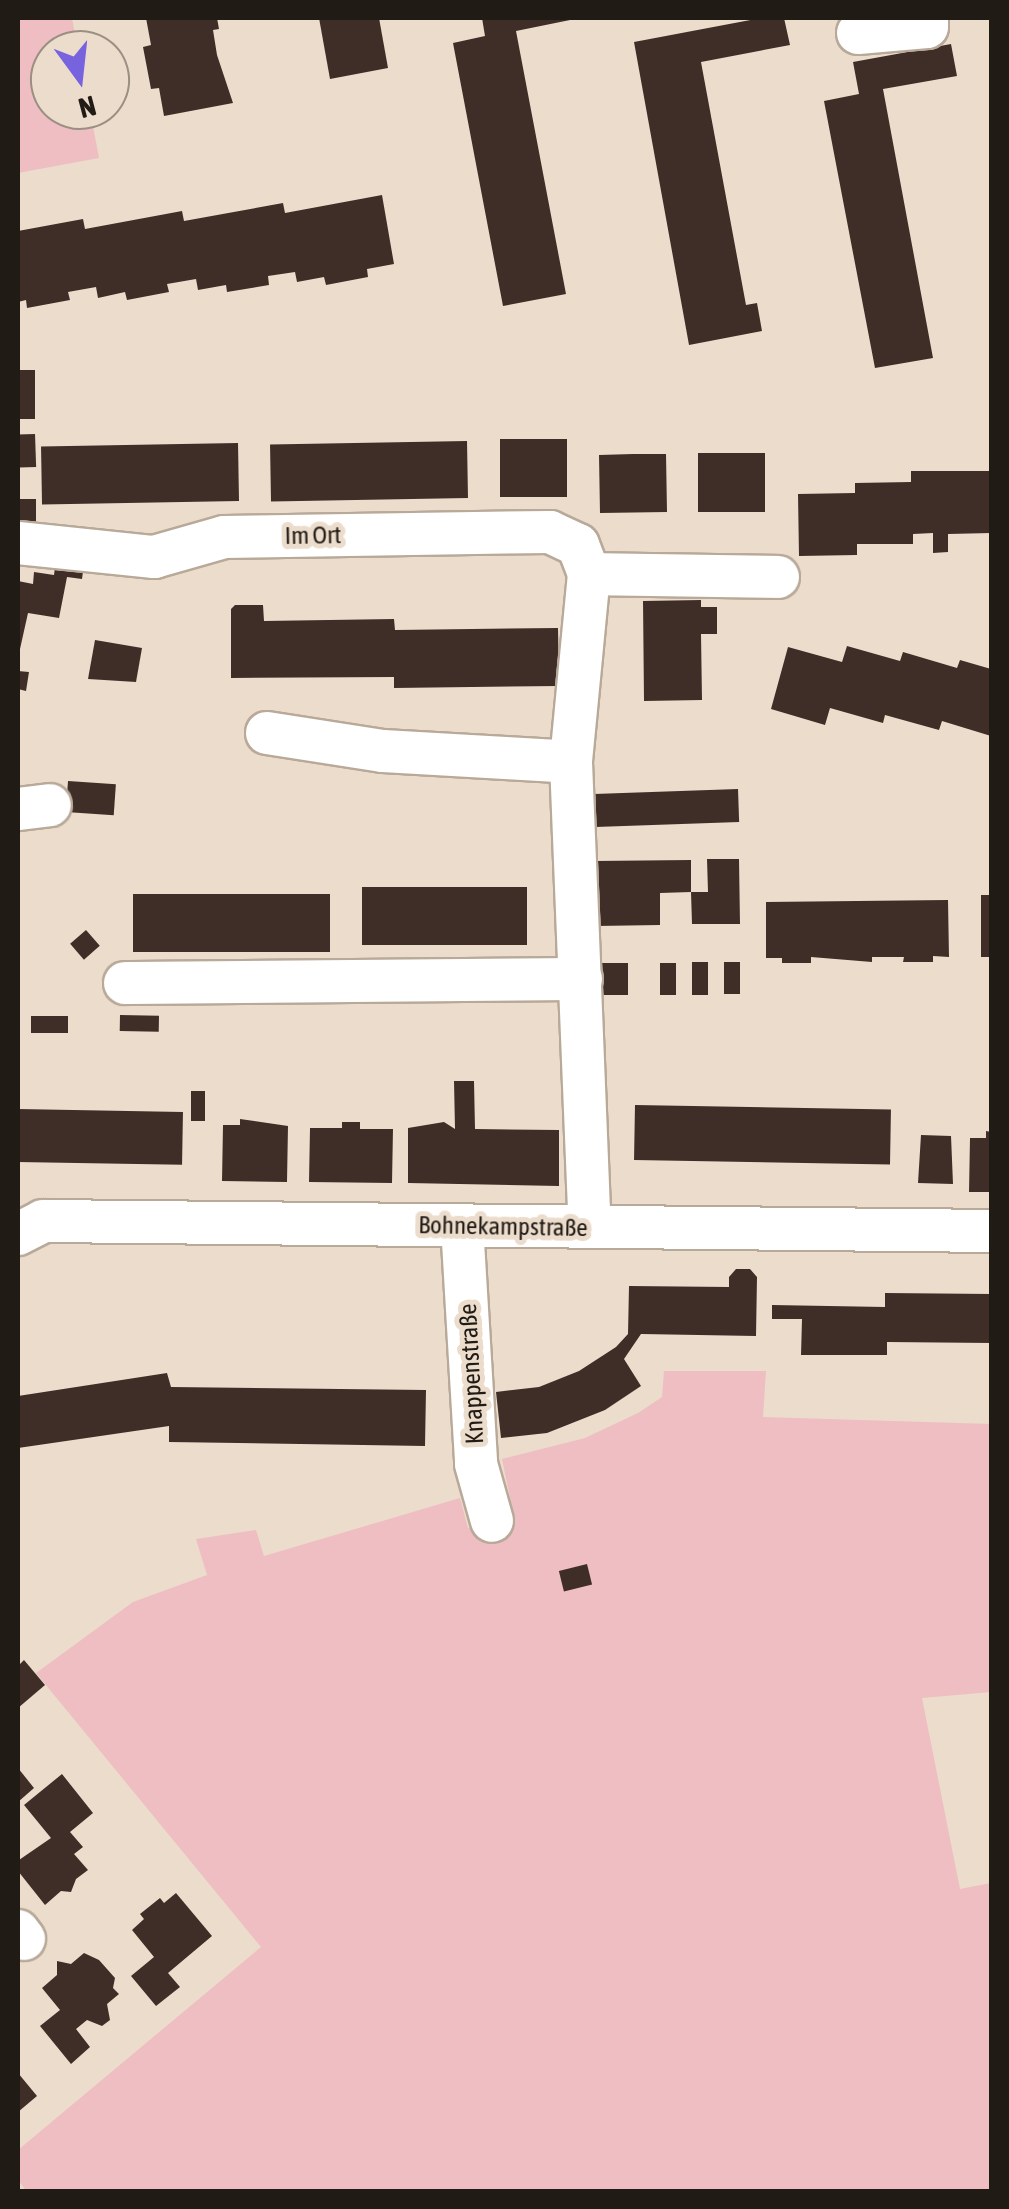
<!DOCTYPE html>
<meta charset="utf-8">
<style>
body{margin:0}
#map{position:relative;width:1009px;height:2209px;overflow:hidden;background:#ecdccc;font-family:"Asap Condensed",sans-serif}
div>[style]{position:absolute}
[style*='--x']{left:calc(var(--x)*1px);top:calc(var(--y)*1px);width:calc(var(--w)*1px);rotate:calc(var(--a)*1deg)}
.green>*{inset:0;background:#eebec3}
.building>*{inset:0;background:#3f2e28;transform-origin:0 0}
.roads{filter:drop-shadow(2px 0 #b8a999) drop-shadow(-2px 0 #b8a999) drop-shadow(0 2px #b8a999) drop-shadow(0 -2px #b8a999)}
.minor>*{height:42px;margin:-21px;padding:0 21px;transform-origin:21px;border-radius:21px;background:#fff}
span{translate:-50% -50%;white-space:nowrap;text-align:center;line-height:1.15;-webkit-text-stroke:10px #ecdccc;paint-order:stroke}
.street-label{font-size:25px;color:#201b15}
.frame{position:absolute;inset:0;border:20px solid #201b15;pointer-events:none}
.north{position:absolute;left:30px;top:30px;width:100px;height:100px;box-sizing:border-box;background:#ecdccc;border:2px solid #9a8f83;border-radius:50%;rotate:165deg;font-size:28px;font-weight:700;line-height:40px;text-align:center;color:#201b15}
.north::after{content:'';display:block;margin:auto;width:35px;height:45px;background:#7763de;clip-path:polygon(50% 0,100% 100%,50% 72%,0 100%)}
</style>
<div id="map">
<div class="green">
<div style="clip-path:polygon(18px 18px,72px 18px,78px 50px,50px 50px,50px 110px,90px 110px,99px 158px,18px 173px)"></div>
<div style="clip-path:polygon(664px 1371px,766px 1371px,763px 1417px,991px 1424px,991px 1692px,922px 1698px,960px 1889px,991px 1883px,991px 2191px,27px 2192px,18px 2180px,18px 2150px,261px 1947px,36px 1673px,133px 1602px,207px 1575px,196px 1539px,256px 1530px,264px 1556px,460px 1498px,468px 1528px,514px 1517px,502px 1459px,585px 1438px,638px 1413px,662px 1397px)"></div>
</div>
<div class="building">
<div style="clip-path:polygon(146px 18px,217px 18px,219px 29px,213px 30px,217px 55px,233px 103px,164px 116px,159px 88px,151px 89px,143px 47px,151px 45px)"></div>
<div style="clip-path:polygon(319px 18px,379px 18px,388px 68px,330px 79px)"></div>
<div style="clip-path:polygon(482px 18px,575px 19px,516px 31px,566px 294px,503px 306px,453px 43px,485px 36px)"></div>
<div style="clip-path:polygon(761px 18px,784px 18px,790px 45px,701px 62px,746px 305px,757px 303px,762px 331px,689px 345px,634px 42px)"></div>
<div style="clip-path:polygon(951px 44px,957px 76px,883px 89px,933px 358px,875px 368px,824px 101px,859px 94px,853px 62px)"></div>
<div style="clip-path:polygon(382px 195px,394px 264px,367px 269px,368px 277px,326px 285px,324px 277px,297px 282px,295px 272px,268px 276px,269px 285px,227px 292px,226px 285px,198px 290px,196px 279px,167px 284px,169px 292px,127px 300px,125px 292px,98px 298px,96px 287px,68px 292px,70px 300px,27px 308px,26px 300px,18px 302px,18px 231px,83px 219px,85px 229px,182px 211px,184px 221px,283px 203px,285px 213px)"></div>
<div style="left:18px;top:370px;width:17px;height:49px"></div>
<div style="left:35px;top:434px;width:33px;height:17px;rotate:88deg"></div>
<div style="left:567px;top:439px;width:58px;height:67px;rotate:90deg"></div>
<div style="left:467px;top:441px;width:57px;height:197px;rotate:89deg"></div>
<div style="left:238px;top:443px;width:58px;height:197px;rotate:89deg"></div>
<div style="left:698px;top:453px;width:67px;height:59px"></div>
<div style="clip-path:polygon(633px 454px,666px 454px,667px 512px,600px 513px,599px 455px)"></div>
<div style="clip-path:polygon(911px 471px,991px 471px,991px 533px,948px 534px,948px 552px,933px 553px,933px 533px,913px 534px,913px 544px,857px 544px,857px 555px,799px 556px,798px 494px,855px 493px,855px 483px,911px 482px)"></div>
<div style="left:18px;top:499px;width:18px;height:32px"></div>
<div style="clip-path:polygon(56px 559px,84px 564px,82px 579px,67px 577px,59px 618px,28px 613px,18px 658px,18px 581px,33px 584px,34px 572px,54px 575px)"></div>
<div style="clip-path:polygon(701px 600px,701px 607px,717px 607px,717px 634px,701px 634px,702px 700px,644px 701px,643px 601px)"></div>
<div style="clip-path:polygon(235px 605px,263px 605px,264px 621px,394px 619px,395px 630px,558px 628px,559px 686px,394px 688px,394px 677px,231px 678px,231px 609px)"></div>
<div style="clip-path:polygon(95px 640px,142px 648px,136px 682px,88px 679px)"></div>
<div style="clip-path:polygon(847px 646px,900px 661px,903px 652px,957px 668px,960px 660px,991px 669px,991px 736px,942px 721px,939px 730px,885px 715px,883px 723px,830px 708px,825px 725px,771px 709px,788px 647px,842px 662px)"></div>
<div style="clip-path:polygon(18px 671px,29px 672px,26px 691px,18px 689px)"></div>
<div style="left:68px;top:781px;width:48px;height:31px;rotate:4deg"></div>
<div style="left:738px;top:789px;width:33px;height:144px;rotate:88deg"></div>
<div style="clip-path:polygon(707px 859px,739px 859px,740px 924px,692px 924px,691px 892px,708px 892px)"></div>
<div style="clip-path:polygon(691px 860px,691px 892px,660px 893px,660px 925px,596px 926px,595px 861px)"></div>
<div style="left:527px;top:887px;width:58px;height:165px;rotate:90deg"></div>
<div style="left:330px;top:894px;width:58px;height:197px;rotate:90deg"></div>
<div style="left:981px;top:895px;width:10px;height:62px"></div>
<div style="clip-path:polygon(948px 900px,949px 957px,933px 956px,933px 962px,903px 962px,904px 957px,872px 957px,872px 962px,811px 957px,811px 963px,782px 963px,782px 958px,766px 958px,766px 902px)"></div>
<div style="left:86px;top:930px;width:21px;height:21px;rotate:49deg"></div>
<div style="left:708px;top:962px;width:33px;height:16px;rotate:90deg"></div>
<div style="left:724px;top:962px;width:16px;height:32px"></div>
<div style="left:628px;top:963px;width:32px;height:32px;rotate:90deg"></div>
<div style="left:660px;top:963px;width:16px;height:32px"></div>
<div style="left:120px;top:1015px;width:39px;height:16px;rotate:1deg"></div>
<div style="left:31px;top:1016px;width:37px;height:17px"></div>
<div style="clip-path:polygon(454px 1081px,474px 1081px,475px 1129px,559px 1130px,559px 1186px,408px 1183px,408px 1128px,444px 1122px,455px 1129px)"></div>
<div style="left:191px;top:1091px;width:14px;height:30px"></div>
<div style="left:635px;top:1105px;width:256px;height:55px;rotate:1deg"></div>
<div style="left:18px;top:1109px;width:165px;height:53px;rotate:1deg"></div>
<div style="clip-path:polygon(240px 1119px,288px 1126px,287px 1182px,222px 1181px,223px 1125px,240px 1125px)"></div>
<div style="clip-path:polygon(342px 1122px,360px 1122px,360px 1129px,393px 1129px,392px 1183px,309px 1182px,310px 1128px,342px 1128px)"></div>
<div style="clip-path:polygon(986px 1131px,991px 1132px,991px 1192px,969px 1192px,970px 1138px,986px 1138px)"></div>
<div style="clip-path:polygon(921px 1135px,951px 1136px,953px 1184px,918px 1183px)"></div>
<div style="clip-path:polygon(736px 1269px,750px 1269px,757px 1277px,756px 1336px,641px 1334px,624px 1359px,641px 1386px,605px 1410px,547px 1433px,501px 1438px,496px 1392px,539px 1387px,579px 1371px,616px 1347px,628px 1334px,629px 1286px,729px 1287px,729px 1277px)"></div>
<div style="clip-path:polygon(885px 1293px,991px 1294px,991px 1343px,887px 1342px,887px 1355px,801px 1355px,802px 1319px,772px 1319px,772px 1305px,885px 1307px)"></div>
<div style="clip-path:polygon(167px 1373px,171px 1387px,426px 1390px,425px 1446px,169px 1442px,169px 1426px,18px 1448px,18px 1396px)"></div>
<div style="left:587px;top:1564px;width:21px;height:29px;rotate:76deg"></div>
<div style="clip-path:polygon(24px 1660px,45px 1685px,18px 1708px,18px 1666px)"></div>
<div style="clip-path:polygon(18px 1768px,34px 1788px,18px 1802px)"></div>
<div style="clip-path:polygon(62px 1774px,93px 1813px,70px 1832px,83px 1847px,74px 1854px,88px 1870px,76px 1879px,71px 1892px,61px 1891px,45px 1905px,18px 1871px,19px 1860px,51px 1838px,24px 1805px)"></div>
<div style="clip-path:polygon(176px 1893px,212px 1936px,168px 1973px,180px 1987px,156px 2006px,131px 1976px,154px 1957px,132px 1930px,144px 1919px,140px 1914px,160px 1898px,164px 1903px)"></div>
<div style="clip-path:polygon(84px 1953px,99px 1960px,115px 1978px,113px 1988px,119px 1994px,107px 2004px,110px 2020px,102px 2026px,87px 2020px,76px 2029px,90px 2047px,71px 2064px,40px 2026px,60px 2010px,42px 1988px,57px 1975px,57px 1961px,71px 1964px)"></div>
<div style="clip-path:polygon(18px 2073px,37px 2096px,18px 2112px)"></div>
</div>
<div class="roads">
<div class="minor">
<div style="--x:858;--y:33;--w:69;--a:-5"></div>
<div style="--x:927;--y:27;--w:9;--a:-90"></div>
<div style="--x:18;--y:543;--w:137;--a:5.9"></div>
<div style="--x:154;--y:557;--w:73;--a:-15.9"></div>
<div style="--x:224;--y:537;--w:326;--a:-0.9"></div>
<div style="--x:550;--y:532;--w:31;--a:25"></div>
<div style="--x:578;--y:545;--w:31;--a:69"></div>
<div style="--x:589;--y:574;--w:189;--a:95.5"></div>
<div style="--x:571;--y:762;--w:465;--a:87.7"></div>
<div style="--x:589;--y:574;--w:189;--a:0.9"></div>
<div style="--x:267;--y:733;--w:117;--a:8.8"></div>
<div style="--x:383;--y:751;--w:188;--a:3.3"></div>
<div style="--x:18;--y:809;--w:32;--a:-7"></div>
<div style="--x:125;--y:983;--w:456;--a:-0.5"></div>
<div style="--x:462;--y:1225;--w:239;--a:86.6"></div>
<div style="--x:476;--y:1464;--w:59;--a:74.3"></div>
<div style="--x:18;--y:1234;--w:28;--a:-27"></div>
<div style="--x:43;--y:1221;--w:949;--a:0.6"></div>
<div style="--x:18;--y:1931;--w:10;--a:53"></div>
</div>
</div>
<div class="street-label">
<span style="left:313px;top:535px;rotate:-1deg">Im Ort</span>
<span style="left:503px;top:1226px;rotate:1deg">Bohnekampstraße</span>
<span style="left:471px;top:1374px;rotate:-93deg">Knappenstraße</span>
</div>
<div class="frame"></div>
<div class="north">N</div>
</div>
